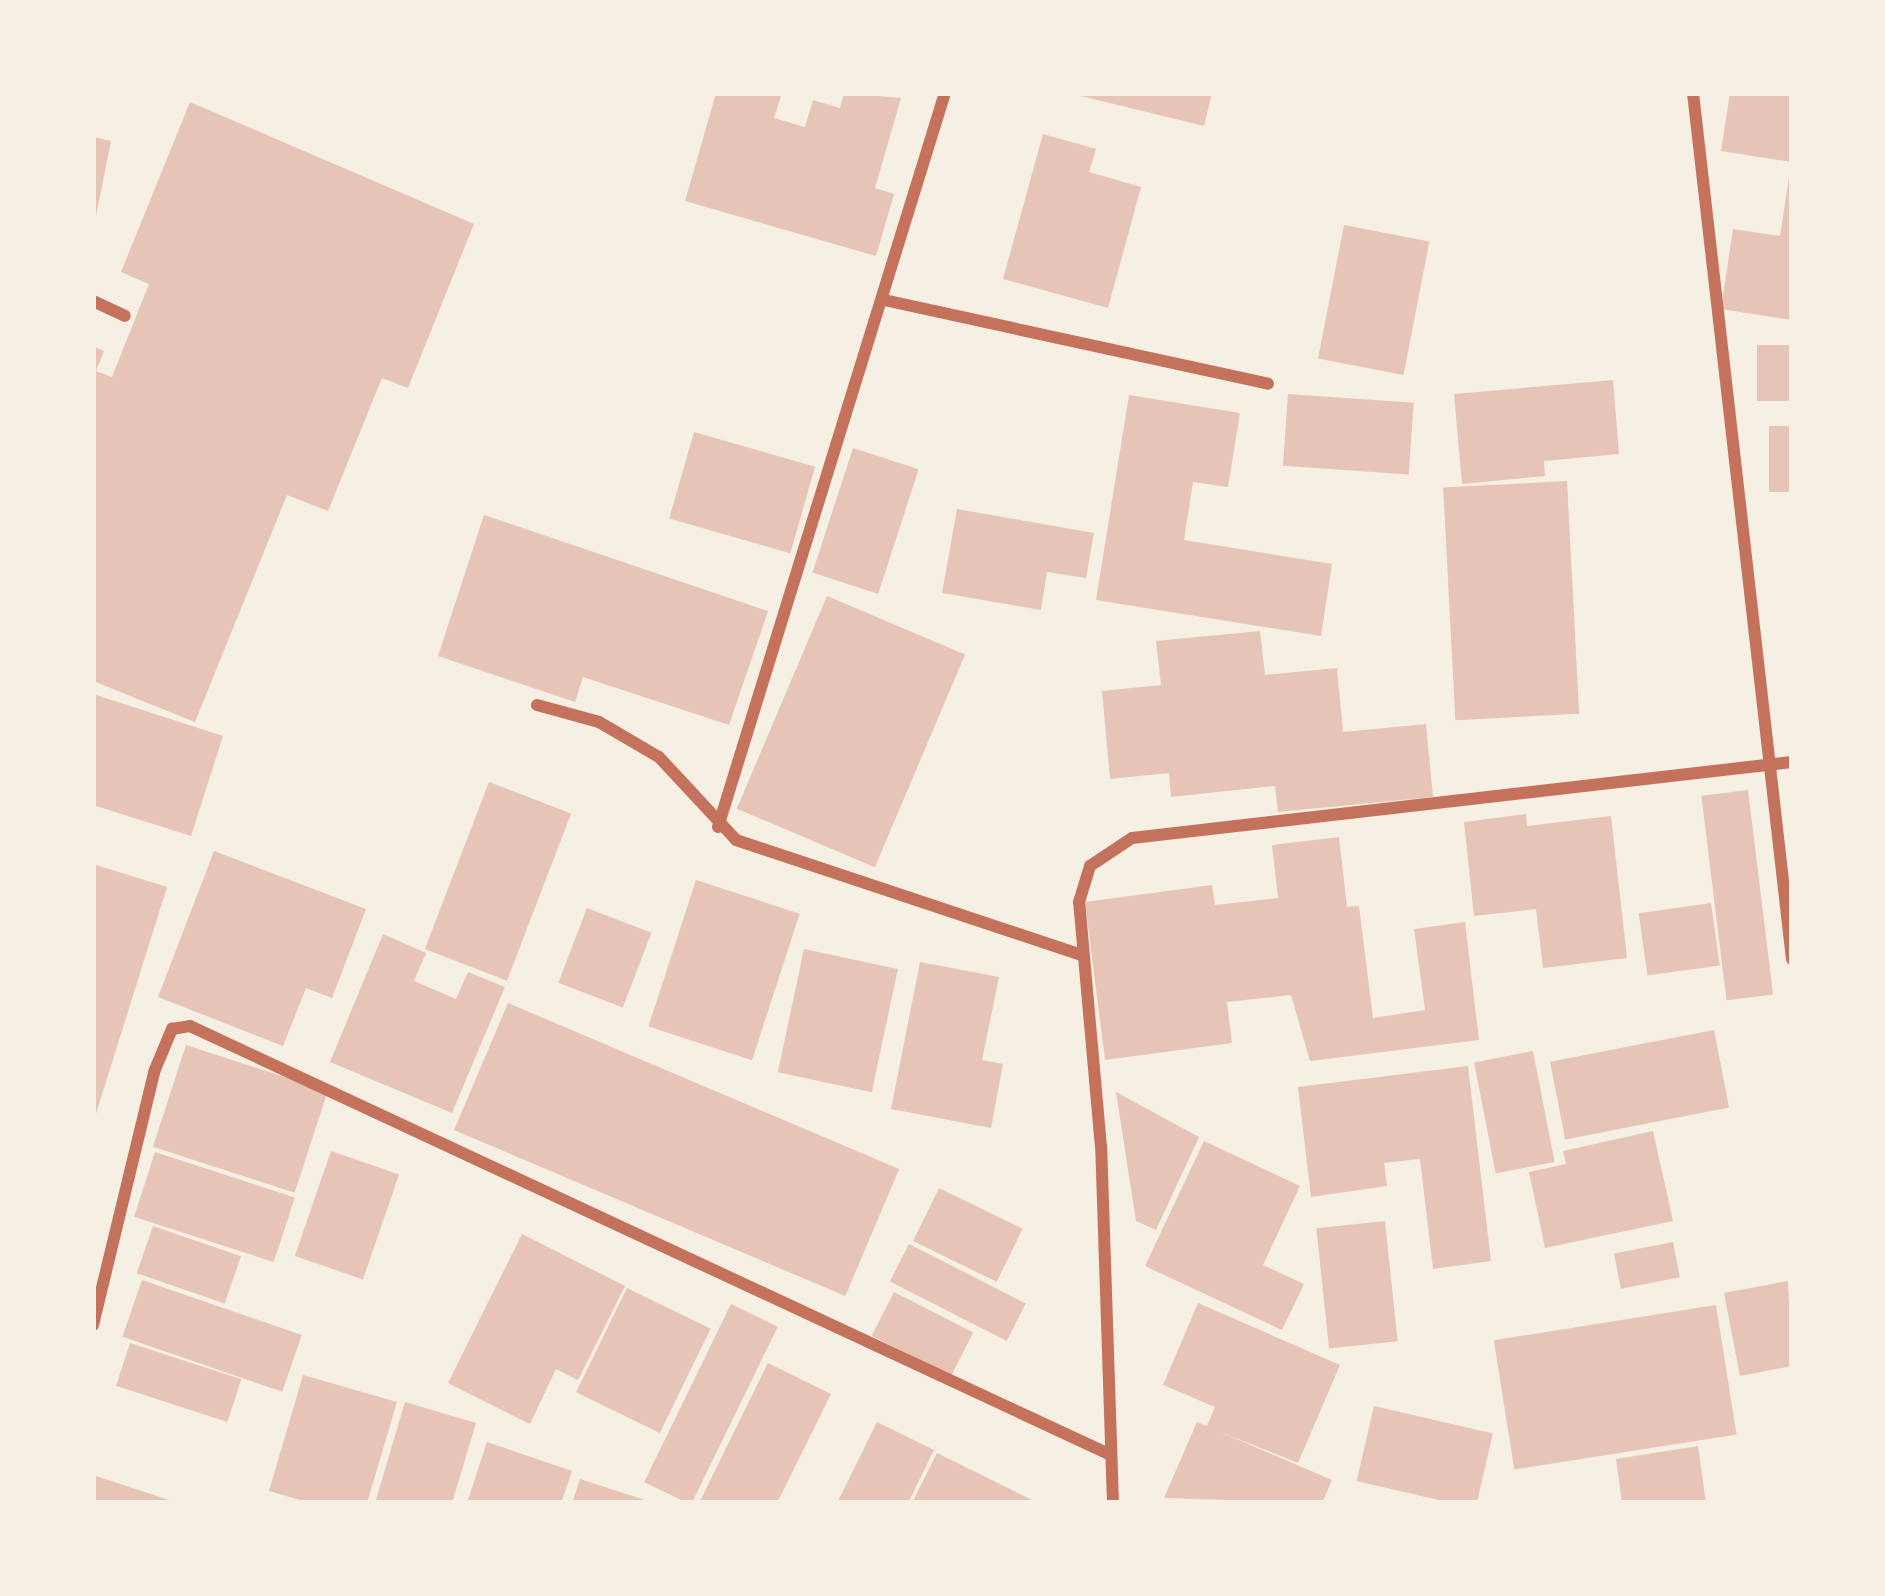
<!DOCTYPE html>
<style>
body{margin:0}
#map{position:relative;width:1885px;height:1596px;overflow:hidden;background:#f6efe4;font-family:"Roboto Condensed",sans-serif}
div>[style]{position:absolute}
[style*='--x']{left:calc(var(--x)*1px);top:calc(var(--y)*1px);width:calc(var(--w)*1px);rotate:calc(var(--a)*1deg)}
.building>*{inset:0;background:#e6c5b7;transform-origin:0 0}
.minor>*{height:12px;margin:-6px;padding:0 6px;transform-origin:6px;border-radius:6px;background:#c5725c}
span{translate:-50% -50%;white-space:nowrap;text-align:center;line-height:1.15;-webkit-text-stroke:10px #f6efe4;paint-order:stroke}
.frame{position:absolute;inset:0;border:96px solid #f6efe4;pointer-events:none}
</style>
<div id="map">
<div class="building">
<div style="clip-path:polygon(716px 93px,781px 96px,774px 118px,805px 127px,813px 100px,840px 108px,844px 93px,901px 98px,875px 188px,894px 194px,876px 256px,685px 201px)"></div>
<div style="clip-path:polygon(1069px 93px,1212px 93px,1204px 126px)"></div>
<div style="clip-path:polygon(1730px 93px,1792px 93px,1792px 162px,1721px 151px)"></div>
<div style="clip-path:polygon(190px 102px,474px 224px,408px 388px,382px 378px,328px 511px,287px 495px,195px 722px,93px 681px,93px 346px,104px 351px,96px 371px,112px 377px,149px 284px,121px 272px)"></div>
<div style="clip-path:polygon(1043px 134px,1096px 149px,1089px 172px,1141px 187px,1108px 308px,1003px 279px)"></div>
<div style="clip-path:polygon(93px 137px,111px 141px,95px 221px,93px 220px)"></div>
<div style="clip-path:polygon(1789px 178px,1792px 320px,1721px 309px,1733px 229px,1780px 236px)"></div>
<div style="left:1344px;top:225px;width:87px;height:136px;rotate:11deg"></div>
<div style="left:1792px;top:345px;width:56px;height:35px;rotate:90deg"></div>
<div style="clip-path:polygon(1613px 380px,1619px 454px,1544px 461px,1545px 476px,1462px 484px,1454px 394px)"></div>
<div style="left:1288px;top:394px;width:126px;height:72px;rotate:4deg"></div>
<div style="clip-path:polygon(1129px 395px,1240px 413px,1228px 487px,1193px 482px,1184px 540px,1332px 564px,1321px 636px,1096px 600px)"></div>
<div style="left:1769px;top:426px;width:23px;height:66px"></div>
<div style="left:694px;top:432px;width:126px;height:90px;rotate:16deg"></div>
<div style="left:853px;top:448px;width:69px;height:131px;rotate:18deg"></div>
<div style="left:1567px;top:481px;width:233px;height:124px;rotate:87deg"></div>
<div style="clip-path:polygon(957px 509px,1094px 533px,1086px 578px,1047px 572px,1041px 610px,942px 593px)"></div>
<div style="clip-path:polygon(484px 515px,768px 611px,729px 725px,583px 677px,575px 702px,438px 656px)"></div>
<div style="left:827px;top:596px;width:150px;height:231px;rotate:23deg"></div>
<div style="clip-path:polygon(1260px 631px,1265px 675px,1337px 668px,1343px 732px,1426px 724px,1433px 797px,1278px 812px,1275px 786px,1171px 797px,1169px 773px,1110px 779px,1102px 691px,1161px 685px,1156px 641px)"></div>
<div style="clip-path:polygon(93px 694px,223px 736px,191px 836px,93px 805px)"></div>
<div style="left:489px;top:782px;width:88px;height:179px;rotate:21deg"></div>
<div style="left:1748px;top:790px;width:206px;height:47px;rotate:83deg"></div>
<div style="clip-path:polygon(1526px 814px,1527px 826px,1611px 816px,1627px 958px,1543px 968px,1536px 909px,1474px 916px,1464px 822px)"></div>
<div style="clip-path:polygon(1339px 837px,1347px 907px,1359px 906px,1373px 1018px,1425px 1010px,1414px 929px,1465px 922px,1479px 1040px,1310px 1061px,1291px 995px,1227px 1002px,1232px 1043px,1105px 1060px,1085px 902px,1212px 885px,1215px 905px,1278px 898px,1272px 845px)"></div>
<div style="clip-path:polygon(214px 851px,366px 909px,332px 998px,306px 988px,283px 1046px,158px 997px)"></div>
<div style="clip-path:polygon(93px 864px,167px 887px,94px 1120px,93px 1120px)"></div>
<div style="left:696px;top:880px;width:109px;height:154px;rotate:18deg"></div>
<div style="left:1711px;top:903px;width:63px;height:73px;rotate:82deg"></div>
<div style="left:587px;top:908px;width:69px;height:80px;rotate:21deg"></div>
<div style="clip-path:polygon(383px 934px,426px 953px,414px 981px,456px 999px,468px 972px,505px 987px,452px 1113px,330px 1062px)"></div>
<div style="left:804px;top:949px;width:96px;height:126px;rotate:12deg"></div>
<div style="clip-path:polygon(920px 962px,999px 977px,982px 1060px,1003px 1064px,991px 1128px,891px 1109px)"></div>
<div style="left:508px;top:1003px;width:425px;height:138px;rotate:23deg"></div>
<div style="left:1714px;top:1030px;width:79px;height:167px;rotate:79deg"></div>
<div style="left:186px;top:1045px;width:149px;height:107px;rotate:18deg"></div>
<div style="left:1533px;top:1051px;width:113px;height:60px;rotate:79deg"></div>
<div style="clip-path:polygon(1468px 1066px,1491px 1261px,1433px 1269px,1420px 1159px,1384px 1163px,1387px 1186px,1311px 1197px,1298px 1087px)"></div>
<div style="clip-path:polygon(1116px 1092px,1199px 1137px,1156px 1230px,1136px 1221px)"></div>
<div style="clip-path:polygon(1653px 1131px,1673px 1221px,1545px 1248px,1529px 1172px,1566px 1164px,1563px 1151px)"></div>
<div style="clip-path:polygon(1204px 1141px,1300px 1186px,1263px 1265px,1304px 1284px,1282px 1330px,1145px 1266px)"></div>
<div style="left:331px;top:1151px;width:72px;height:111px;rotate:19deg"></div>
<div style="left:155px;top:1152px;width:147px;height:68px;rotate:18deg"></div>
<div style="left:939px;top:1188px;width:93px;height:59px;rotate:26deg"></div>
<div style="left:1385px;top:1221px;width:121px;height:69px;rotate:84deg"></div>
<div style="left:153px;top:1226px;width:93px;height:50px;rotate:19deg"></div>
<div style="clip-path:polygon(522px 1234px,625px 1286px,578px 1380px,556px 1369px,530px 1424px,448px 1383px)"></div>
<div style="left:1673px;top:1242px;width:36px;height:60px;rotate:79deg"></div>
<div style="left:909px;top:1244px;width:131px;height:42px;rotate:27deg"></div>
<div style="left:142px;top:1280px;width:169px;height:60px;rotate:19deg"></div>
<div style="clip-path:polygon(1788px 1281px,1792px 1366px,1740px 1376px,1724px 1293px)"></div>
<div style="left:627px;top:1288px;width:93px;height:116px;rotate:26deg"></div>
<div style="left:894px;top:1292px;width:89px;height:49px;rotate:27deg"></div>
<div style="clip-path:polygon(1198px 1303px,1340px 1365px,1298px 1463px,1218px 1431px,1332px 1480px,1322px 1503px,1164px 1498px,1197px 1422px,1207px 1426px,1215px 1407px,1163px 1385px)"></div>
<div style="left:731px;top:1304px;width:52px;height:198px;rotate:26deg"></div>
<div style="left:1716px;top:1305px;width:131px;height:225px;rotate:81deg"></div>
<div style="left:130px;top:1343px;width:117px;height:45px;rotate:18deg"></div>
<div style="clip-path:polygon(768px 1363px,831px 1394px,777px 1503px,699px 1503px)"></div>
<div style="clip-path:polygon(303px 1375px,397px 1402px,367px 1503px,310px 1503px,269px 1491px)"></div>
<div style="clip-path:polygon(405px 1402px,476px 1423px,452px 1503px,375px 1503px)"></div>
<div style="left:1374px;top:1406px;width:122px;height:77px;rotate:13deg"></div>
<div style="clip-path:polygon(877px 1422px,934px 1450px,908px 1503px,837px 1503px)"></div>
<div style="clip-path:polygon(487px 1442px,572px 1471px,561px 1503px,467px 1503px)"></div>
<div style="clip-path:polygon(1698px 1446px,1706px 1503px,1622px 1503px,1616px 1459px)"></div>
<div style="clip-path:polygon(937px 1453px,1038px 1503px,912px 1503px)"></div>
<div style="clip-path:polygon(93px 1475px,175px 1502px,175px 1503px,93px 1503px)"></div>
<div style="clip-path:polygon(580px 1479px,651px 1502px,650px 1503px,572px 1503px)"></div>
</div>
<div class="minor">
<div style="--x:1693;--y:93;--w:872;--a:83.48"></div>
<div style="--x:884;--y:300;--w:393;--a:12.3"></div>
<div style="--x:93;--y:301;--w:35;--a:25"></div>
<div style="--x:537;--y:705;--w:64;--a:15.3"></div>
<div style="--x:599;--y:722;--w:69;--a:30.3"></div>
<div style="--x:659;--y:757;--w:113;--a:47.1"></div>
<div style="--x:736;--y:840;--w:365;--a:18.4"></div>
<div style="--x:718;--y:827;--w:768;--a:-72.82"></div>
<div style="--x:93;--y:1325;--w:260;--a:-76.4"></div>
<div style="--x:154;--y:1072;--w:47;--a:-67.3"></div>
<div style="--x:172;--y:1029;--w:18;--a:-9"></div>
<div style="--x:190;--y:1026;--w:1016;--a:24.98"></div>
<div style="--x:1113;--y:1503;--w:356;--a:-91.9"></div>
<div style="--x:1101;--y:1147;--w:246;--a:-95.1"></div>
<div style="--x:1079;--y:902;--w:38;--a:-73"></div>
<div style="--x:1090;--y:866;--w:50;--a:-33.7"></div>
<div style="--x:1132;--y:838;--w:664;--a:-6.57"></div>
</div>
<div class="frame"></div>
</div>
